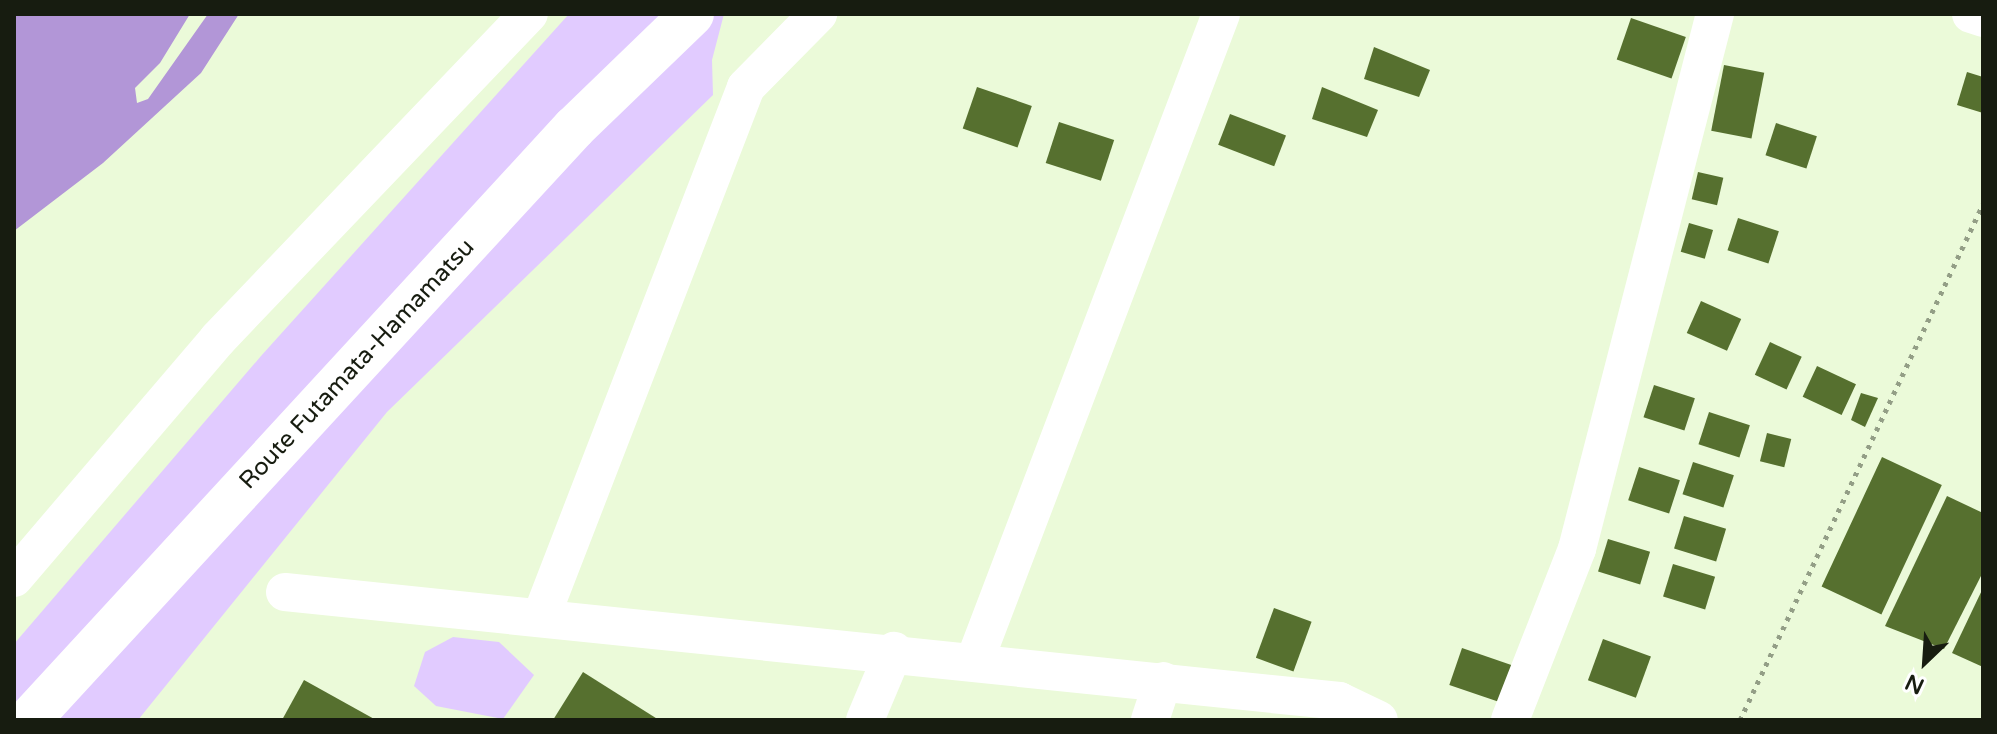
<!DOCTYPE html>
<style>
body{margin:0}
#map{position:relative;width:1997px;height:734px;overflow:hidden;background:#ebfad9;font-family:"Varela Round",sans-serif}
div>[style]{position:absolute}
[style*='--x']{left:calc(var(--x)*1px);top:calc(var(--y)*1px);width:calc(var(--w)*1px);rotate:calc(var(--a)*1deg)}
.green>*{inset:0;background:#e1cbff}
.water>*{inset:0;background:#b296d7}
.building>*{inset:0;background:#56702f;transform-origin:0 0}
.path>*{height:5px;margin-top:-2.5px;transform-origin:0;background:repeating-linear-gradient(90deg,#939e86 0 4px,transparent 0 10px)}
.minor>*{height:38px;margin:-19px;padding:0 19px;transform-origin:19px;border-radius:19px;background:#fff}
.major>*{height:44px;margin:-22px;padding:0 22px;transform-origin:22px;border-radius:22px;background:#fff}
span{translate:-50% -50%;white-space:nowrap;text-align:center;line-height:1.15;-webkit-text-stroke:6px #fff;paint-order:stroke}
.street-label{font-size:24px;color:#171c10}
.frame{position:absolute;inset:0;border:16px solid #171c10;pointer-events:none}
.north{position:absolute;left:1885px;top:622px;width:80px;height:80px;-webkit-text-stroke:6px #fff;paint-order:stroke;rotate:205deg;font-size:22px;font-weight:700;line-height:32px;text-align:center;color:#171c10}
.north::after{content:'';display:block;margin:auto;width:28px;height:36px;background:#171c10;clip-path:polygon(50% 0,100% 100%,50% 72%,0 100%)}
</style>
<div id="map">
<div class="green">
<div style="clip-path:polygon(569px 14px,724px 14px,712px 60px,713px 95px,387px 412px,138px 720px,14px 720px,14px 644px,261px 356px)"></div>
<div style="clip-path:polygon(453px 637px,499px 642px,534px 675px,503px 719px,436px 706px,414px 686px,425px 652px)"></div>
</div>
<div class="water">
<div style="clip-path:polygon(14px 14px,190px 14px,160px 63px,135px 88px,137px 103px,148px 99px,208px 14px,239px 14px,201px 73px,103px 163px,14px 231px)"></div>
</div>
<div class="building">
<div style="left:1631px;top:18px;width:58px;height:44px;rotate:19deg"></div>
<div style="clip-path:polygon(1374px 47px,1430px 70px,1419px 97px,1364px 79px)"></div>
<div style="left:1724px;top:65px;width:41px;height:67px;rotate:11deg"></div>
<div style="clip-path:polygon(1967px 72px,1983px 77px,1983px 113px,1957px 105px)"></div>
<div style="left:977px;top:87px;width:58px;height:44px;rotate:19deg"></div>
<div style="clip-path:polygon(1322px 87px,1378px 110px,1367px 137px,1312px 119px)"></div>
<div style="left:1230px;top:114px;width:60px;height:33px;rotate:21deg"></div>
<div style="left:1059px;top:122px;width:58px;height:43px;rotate:18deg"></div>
<div style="left:1776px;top:123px;width:43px;height:34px;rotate:18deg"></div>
<div style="left:1698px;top:172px;width:26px;height:28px;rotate:13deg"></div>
<div style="left:1738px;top:218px;width:43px;height:34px;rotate:18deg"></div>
<div style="left:1689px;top:223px;width:25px;height:30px;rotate:16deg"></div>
<div style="left:1701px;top:301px;width:44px;height:35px;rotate:24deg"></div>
<div style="left:1770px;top:342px;width:35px;height:36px;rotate:25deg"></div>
<div style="left:1817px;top:366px;width:43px;height:34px;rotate:25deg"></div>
<div style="left:1654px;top:385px;width:43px;height:34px;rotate:18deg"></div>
<div style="clip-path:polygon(1861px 393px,1878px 398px,1865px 427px,1851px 420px)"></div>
<div style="left:1709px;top:412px;width:43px;height:34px;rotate:18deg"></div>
<div style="left:1767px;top:433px;width:25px;height:29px;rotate:14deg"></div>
<div style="left:1882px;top:457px;width:66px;height:143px;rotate:25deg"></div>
<div style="left:1693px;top:462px;width:43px;height:34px;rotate:18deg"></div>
<div style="left:1639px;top:467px;width:43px;height:35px;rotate:18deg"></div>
<div style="clip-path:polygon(1947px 496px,1983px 513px,1983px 572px,1944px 649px,1885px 626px)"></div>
<div style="left:1684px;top:516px;width:44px;height:34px;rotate:17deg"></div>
<div style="left:1608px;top:539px;width:44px;height:34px;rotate:17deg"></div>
<div style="left:1673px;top:564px;width:44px;height:34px;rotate:17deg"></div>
<div style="clip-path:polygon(1983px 588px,1983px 667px,1952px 653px)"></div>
<div style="left:1274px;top:608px;width:40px;height:53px;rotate:20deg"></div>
<div style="left:1603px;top:639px;width:51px;height:44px;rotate:20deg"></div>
<div style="left:1462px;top:648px;width:56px;height:39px;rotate:19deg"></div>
<div style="clip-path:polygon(583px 672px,659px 720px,553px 720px)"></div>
<div style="clip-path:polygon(304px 680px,376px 720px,282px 720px)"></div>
</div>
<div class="path">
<div style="--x:1740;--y:720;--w:570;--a:-64.78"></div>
</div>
<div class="minor">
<div style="--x:1971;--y:14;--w:13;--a:18"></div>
<div style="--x:14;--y:578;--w:314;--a:-49.5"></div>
<div style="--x:218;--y:339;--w:450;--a:-46.3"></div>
<div style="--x:285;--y:592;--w:1060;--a:5.9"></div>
<div style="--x:1339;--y:701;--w:44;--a:25.4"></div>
<div style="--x:541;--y:617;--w:568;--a:-68.85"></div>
<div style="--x:746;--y:87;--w:103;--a:-45.4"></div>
<div style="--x:975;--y:660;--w:691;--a:-69.15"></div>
<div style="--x:865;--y:720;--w:75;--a:-67.2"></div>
<div style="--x:1150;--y:720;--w:41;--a:-71.6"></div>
<div style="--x:1510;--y:720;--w:184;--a:-68.6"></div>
<div style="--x:1577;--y:549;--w:553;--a:-75.54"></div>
</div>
<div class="major">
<div style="--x:29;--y:720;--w:805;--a:-47.37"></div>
<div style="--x:574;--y:128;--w:164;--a:-44"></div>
</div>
<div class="street-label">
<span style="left:357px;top:364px;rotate:-47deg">Route Futamata-Hamamatsu</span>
</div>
<div class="frame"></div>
<div class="north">N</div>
</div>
